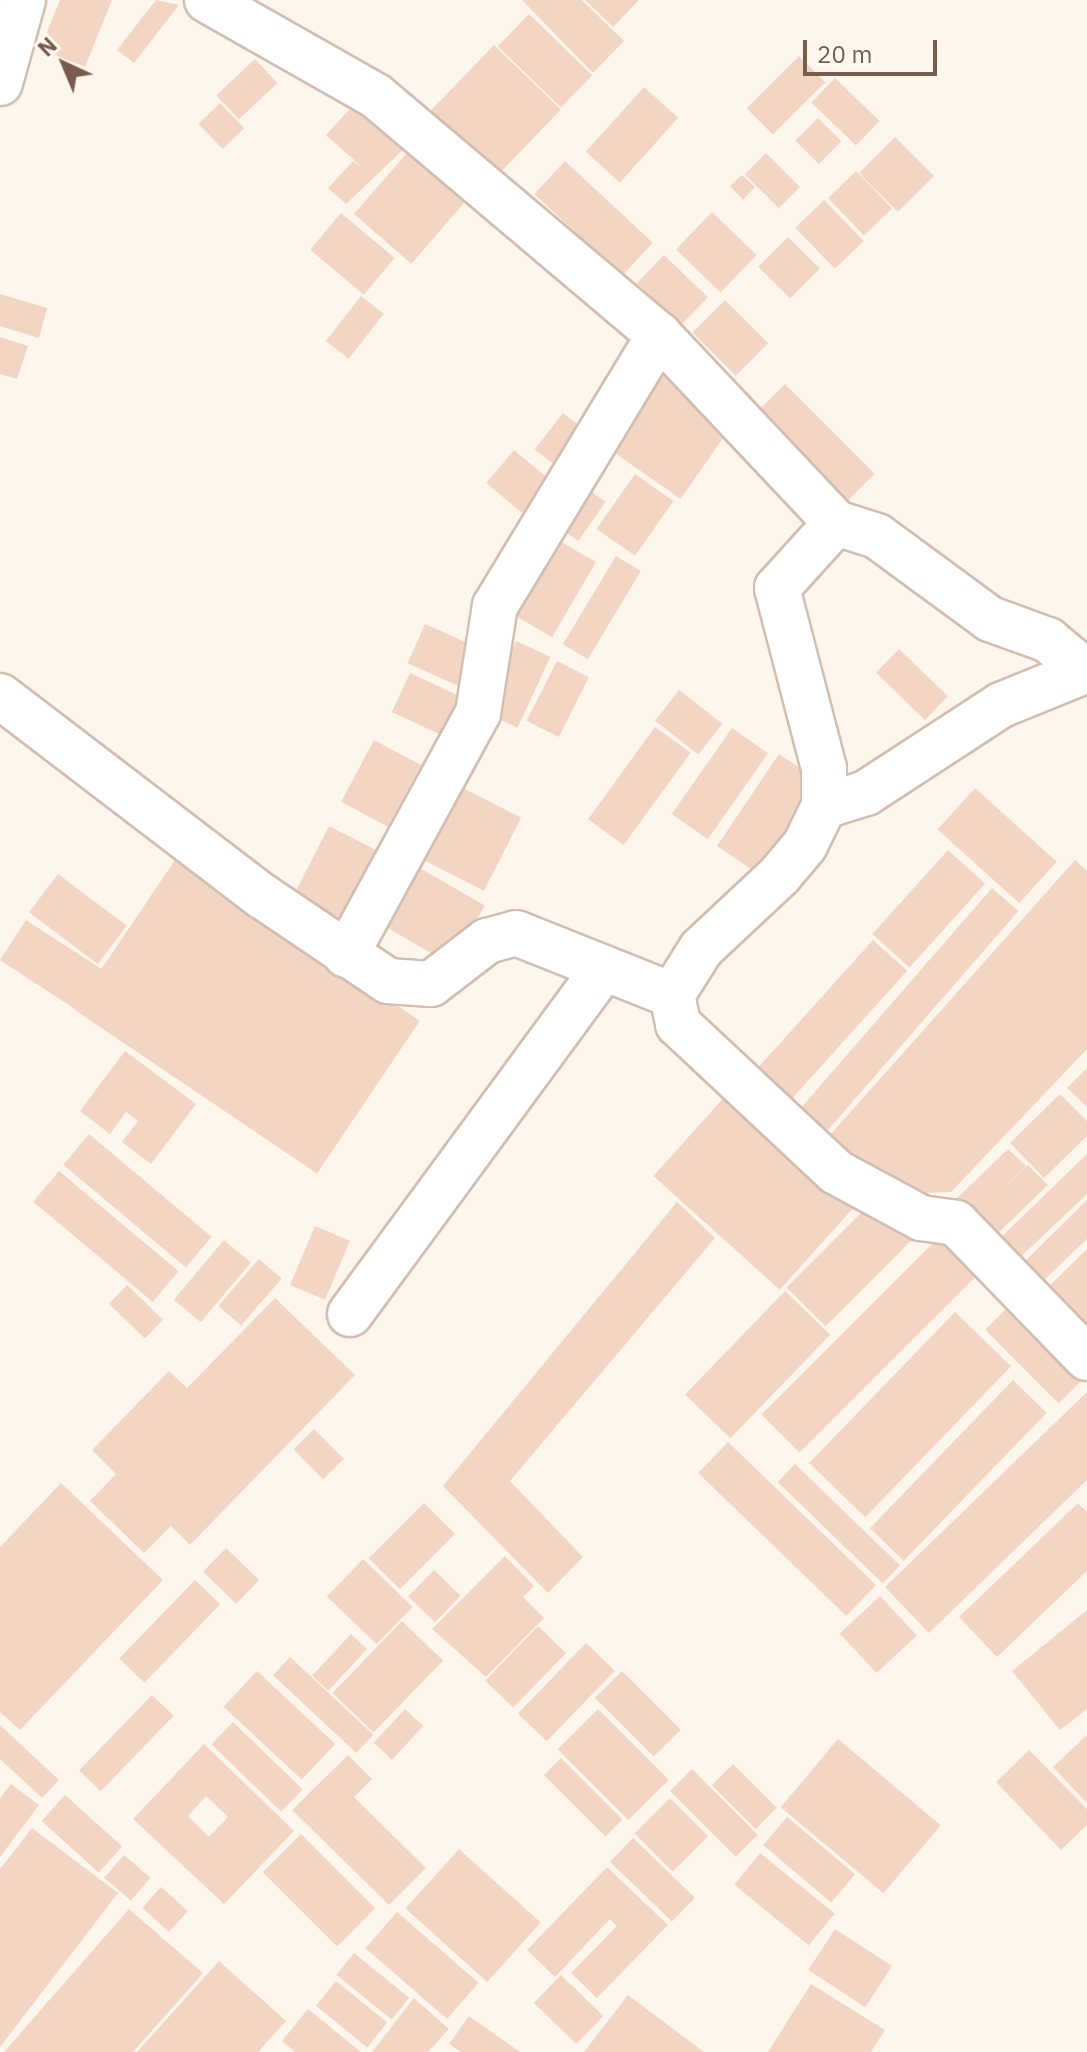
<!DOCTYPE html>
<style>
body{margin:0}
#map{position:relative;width:1087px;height:2052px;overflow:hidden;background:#fdf6ec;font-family:"IBM Plex Sans",sans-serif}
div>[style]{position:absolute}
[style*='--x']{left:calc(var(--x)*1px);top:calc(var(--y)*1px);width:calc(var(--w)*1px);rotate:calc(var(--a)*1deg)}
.building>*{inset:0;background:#f3d5c3;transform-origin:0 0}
.roads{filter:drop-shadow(2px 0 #d1beb0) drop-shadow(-2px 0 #d1beb0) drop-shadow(0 2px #d1beb0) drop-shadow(0 -2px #d1beb0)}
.minor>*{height:44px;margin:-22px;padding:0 22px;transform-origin:22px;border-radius:22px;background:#fff}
span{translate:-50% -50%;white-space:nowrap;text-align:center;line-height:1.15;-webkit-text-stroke:6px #fffaf3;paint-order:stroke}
.north{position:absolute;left:24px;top:24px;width:80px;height:80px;-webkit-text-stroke:6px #fffaf3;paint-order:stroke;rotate:316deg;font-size:22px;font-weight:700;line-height:32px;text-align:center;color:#7a5c4d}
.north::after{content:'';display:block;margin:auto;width:28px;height:36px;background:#7a5c4d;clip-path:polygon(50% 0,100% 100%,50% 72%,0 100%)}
.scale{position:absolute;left:803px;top:40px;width:134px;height:36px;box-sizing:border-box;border:4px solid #7a5c4d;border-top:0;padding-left:10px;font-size:24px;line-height:28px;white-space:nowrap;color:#7a5c4d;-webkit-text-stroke:6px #fffaf3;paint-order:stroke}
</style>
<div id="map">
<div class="building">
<div style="clip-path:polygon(60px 0,112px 0,85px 67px,40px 49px)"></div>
<div style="clip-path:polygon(156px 0,179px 5px,134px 63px,117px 50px)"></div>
<div style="clip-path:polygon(522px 0,582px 0,624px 41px,593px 73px)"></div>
<div style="clip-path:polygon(585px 0,639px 0,613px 27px)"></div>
<div style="left:529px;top:14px;width:88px;height:45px;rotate:44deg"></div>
<div style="left:494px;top:45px;width:93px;height:93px;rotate:44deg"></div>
<div style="left:799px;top:56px;width:37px;height:74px;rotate:45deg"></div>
<div style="left:255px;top:59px;width:33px;height:53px;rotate:47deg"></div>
<div style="left:835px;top:78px;width:62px;height:34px;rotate:44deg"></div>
<div style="left:644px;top:87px;width:46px;height:87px;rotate:42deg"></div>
<div style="clip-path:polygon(356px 102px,406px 147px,346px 204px,328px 188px,353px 161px,363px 168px,326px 135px)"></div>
<div style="left:220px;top:103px;width:35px;height:30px;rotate:46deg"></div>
<div style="left:818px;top:118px;width:33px;height:32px;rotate:45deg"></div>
<div style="left:895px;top:137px;width:55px;height:51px;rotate:45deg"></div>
<div style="left:413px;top:146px;width:76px;height:90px;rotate:41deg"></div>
<div style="left:766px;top:153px;width:48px;height:30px;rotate:45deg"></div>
<div style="left:565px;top:161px;width:120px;height:45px;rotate:43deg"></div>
<div style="left:856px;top:171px;width:52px;height:39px;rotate:46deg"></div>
<div style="clip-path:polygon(742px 175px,755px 187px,743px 200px,730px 186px)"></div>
<div style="left:824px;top:200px;width:57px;height:40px;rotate:46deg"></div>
<div style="left:712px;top:212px;width:62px;height:52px;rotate:44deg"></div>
<div style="left:341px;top:213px;width:70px;height:48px;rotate:40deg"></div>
<div style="left:788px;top:237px;width:45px;height:42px;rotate:45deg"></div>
<div style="left:664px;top:255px;width:61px;height:39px;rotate:44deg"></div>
<div style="clip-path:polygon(0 294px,47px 308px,39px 338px,0 326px)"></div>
<div style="left:361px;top:296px;width:29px;height:57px;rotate:38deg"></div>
<div style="left:725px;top:300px;width:61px;height:46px;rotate:45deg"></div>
<div style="clip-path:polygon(0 337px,28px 346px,17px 379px,0 374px)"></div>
<div style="left:663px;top:367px;width:90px;height:98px;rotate:35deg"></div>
<div style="left:785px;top:384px;width:127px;height:48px;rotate:45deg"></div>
<div style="left:563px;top:413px;width:42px;height:46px;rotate:38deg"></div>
<div style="left:514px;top:450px;width:53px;height:43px;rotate:40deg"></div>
<div style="left:635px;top:474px;width:47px;height:67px;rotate:35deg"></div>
<div style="left:582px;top:485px;width:29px;height:48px;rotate:35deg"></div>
<div style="left:549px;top:535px;width:54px;height:87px;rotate:30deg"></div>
<div style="left:616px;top:556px;width:29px;height:103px;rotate:31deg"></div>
<div style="left:425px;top:624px;width:57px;height:43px;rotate:24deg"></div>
<div style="left:516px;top:641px;width:38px;height:78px;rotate:25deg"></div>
<div style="left:899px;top:649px;width:68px;height:33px;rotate:44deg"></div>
<div style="left:557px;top:661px;width:36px;height:67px;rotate:27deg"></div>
<div style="left:410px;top:673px;width:74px;height:43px;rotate:25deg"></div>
<div style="left:679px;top:690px;width:55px;height:39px;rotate:38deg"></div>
<div style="left:655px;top:727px;width:44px;height:114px;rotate:36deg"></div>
<div style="left:732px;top:728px;width:44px;height:105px;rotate:35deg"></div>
<div style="left:374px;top:740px;width:53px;height:70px;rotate:28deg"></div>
<div style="left:779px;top:754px;width:48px;height:111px;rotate:34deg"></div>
<div style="left:449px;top:781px;width:81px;height:82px;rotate:27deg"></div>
<div style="left:975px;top:788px;width:110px;height:56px;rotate:42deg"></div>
<div style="left:329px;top:826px;width:68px;height:77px;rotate:27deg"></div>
<div style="left:948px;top:850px;width:50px;height:113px;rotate:42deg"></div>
<div style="left:177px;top:857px;width:293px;height:184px;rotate:34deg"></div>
<div style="left:406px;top:860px;width:91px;height:68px;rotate:30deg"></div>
<div style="clip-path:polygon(1075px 860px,1087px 871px,1087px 1049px,951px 1192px,892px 1194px,830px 1135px)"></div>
<div style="left:58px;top:874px;width:86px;height:48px;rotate:37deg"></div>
<div style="left:992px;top:888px;width:35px;height:295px;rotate:41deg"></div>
<div style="left:26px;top:920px;width:92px;height:48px;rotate:33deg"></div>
<div style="left:873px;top:940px;width:46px;height:180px;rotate:42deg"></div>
<div style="clip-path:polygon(125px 1051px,196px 1104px,151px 1164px,122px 1142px,138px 1121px,126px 1112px,110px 1134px,80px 1111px)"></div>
<div style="clip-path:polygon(1087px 1068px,1087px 1107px,1067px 1088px)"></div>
<div style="left:729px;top:1092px;width:170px;height:113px;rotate:42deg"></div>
<div style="clip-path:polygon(1060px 1094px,1087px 1121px,1087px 1136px,1044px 1178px,1010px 1143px)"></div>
<div style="left:89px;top:1134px;width:160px;height:40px;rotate:40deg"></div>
<div style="clip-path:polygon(1008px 1149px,1026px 1166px,1000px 1192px,1028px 1165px,1048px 1185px,993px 1238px,955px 1200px)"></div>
<div style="clip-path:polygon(1087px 1154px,1087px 1194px,1013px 1264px,994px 1244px)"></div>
<div style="left:59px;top:1171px;width:156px;height:40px;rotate:40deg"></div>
<div style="left:875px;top:1199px;width:55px;height:125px;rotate:45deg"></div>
<div style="clip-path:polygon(1087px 1200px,1087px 1239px,1036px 1288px,1017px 1269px)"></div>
<div style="clip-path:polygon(677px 1202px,715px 1238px,510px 1481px,583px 1557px,548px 1593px,443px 1486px)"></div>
<div style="left:315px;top:1226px;width:38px;height:64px;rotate:23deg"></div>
<div style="left:941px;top:1235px;width:54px;height:254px;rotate:45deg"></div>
<div style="left:224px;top:1240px;width:35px;height:78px;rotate:40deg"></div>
<div style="clip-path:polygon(1087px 1249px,1087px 1339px,1042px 1293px)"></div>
<div style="left:259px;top:1259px;width:30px;height:62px;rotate:41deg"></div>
<div style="left:127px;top:1285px;width:50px;height:26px;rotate:44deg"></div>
<div style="left:785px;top:1291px;width:63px;height:144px;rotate:44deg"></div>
<div style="clip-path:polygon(275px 1298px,355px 1375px,190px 1545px,171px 1526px,144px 1553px,90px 1501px,116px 1474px,92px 1450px,169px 1371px,187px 1388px)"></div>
<div style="left:1012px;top:1303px;width:104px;height:38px;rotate:45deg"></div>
<div style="left:955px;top:1312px;width:78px;height:210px;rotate:44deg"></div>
<div style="left:1013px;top:1380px;width:47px;height:206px;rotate:44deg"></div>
<div style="clip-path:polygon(1087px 1392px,1087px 1480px,929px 1633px,885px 1587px)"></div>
<div style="left:314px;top:1429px;width:42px;height:29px;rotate:45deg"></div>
<div style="left:728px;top:1442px;width:206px;height:43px;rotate:44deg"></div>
<div style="left:795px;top:1464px;width:146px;height:25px;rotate:44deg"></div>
<div style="clip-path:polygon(61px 1483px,163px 1580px,20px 1730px,0 1712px,0 1547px)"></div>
<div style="left:424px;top:1503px;width:44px;height:78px;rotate:45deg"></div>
<div style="clip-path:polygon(1078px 1503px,1087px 1512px,1087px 1571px,997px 1657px,959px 1617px)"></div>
<div style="left:226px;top:1548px;width:46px;height:33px;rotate:44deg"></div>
<div style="clip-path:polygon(505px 1556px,534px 1586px,523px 1597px,544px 1618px,486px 1677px,432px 1629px)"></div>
<div style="left:363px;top:1559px;width:69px;height:52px;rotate:44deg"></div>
<div style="left:434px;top:1570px;width:37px;height:37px;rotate:44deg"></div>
<div style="left:195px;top:1580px;width:35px;height:109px;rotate:44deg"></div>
<div style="left:880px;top:1596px;width:54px;height:55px;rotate:47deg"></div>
<div style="clip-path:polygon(1087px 1610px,1087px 1709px,1060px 1730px,1012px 1671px)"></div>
<div style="left:402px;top:1621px;width:57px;height:100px;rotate:44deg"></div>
<div style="left:538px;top:1626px;width:39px;height:76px;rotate:44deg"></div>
<div style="left:351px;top:1634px;width:22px;height:57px;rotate:43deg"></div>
<div style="left:586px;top:1643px;width:40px;height:98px;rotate:44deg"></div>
<div style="left:290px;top:1657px;width:114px;height:25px;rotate:43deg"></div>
<div style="left:257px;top:1671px;width:107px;height:49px;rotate:43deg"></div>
<div style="left:622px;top:1671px;width:83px;height:38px;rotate:45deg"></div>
<div style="left:152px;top:1695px;width:30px;height:105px;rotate:44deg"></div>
<div style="left:405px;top:1709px;width:25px;height:46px;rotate:43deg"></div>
<div style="left:598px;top:1709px;width:100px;height:57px;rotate:45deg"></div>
<div style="left:233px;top:1722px;width:97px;height:31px;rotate:44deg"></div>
<div style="clip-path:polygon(0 1725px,59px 1780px,42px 1798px,0 1759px)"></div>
<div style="clip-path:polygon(1087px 1735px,1087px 1803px,1053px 1767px)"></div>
<div style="left:838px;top:1739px;width:134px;height:89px;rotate:40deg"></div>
<div style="clip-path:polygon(evenodd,204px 1744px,294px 1831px,224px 1904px,133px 1819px,204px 1744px,206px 1796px,228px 1817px,209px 1837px,188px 1816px,206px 1796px)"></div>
<div style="clip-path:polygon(1029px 1750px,1087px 1809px,1087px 1825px,1061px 1850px,996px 1782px)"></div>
<div style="clip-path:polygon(348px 1755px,372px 1779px,354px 1797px,426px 1868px,389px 1905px,292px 1810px)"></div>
<div style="left:561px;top:1758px;width:87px;height:24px;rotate:45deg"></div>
<div style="left:733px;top:1764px;width:62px;height:30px;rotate:45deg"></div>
<div style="left:692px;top:1769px;width:93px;height:31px;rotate:45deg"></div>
<div style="clip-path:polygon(11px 1784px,39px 1805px,0 1857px,0 1798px)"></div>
<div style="left:65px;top:1795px;width:77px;height:35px;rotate:42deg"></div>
<div style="left:670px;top:1798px;width:54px;height:50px;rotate:45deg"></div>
<div style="left:787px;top:1817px;width:89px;height:37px;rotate:40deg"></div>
<div style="clip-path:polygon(32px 1828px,118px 1893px,0 2047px,0 1869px)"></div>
<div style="left:301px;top:1834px;width:105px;height:54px;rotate:45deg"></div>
<div style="left:633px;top:1838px;width:86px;height:33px;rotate:44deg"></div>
<div style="left:459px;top:1849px;width:110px;height:80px;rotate:42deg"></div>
<div style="left:760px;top:1853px;width:96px;height:41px;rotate:39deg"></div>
<div style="left:124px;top:1855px;width:35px;height:30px;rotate:41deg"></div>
<div style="clip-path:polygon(607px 1867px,668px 1925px,597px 1998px,571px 1973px,617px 1926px,610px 1919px,555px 1977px,527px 1950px)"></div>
<div style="left:161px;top:1887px;width:36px;height:28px;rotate:42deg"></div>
<div style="clip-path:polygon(129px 1909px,203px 1973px,133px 2052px,4px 2052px)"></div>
<div style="left:397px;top:1912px;width:108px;height:48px;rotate:41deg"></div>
<div style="left:835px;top:1929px;width:68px;height:49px;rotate:33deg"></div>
<div style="left:354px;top:1953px;width:71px;height:28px;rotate:39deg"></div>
<div style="clip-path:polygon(219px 1961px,286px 2021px,258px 2052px,137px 2052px)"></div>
<div style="left:561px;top:1975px;width:59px;height:39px;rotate:44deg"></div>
<div style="left:336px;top:1981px;width:66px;height:32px;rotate:39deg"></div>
<div style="clip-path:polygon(811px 1984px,885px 2030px,871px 2052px,768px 2052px)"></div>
<div style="clip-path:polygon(628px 1995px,704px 2052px,584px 2052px)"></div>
<div style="clip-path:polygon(414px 1998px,449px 2029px,428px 2052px,372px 2052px)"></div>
<div style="clip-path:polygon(308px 2009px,361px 2052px,295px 2052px,282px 2041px)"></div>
<div style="clip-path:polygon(469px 2016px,520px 2052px,461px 2052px,449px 2044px)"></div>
</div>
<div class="roads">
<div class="minor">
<div style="--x:207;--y:0;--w:194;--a:29.6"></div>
<div style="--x:376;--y:96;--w:370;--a:40.2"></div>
<div style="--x:659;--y:335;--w:258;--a:46.7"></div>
<div style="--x:836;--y:523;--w:88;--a:132.2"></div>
<div style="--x:777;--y:588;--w:186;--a:75.4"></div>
<div style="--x:824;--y:768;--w:38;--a:90"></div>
<div style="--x:824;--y:806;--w:43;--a:116"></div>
<div style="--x:805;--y:845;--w:39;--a:130"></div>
<div style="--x:780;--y:875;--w:108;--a:136.9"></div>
<div style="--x:701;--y:949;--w:54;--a:122.2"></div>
<div style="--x:672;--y:995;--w:30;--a:78"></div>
<div style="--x:678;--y:1024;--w:216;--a:43.1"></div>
<div style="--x:836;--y:1172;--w:97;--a:28.4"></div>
<div style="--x:921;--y:1218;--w:35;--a:8"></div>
<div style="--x:956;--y:1223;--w:188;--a:45.9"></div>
<div style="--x:0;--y:83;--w:86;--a:-74.5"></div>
<div style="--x:836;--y:523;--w:43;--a:17.6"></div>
<div style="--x:877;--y:536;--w:140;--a:36.3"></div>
<div style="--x:990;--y:619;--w:62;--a:19.9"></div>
<div style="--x:1048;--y:640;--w:48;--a:40"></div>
<div style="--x:0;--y:696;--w:330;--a:37.4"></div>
<div style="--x:262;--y:896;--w:152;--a:34"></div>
<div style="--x:388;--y:981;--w:43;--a:4"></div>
<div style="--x:431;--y:984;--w:71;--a:-37.5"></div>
<div style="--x:487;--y:941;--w:30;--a:-15"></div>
<div style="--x:516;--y:933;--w:168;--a:21.7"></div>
<div style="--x:824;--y:806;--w:44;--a:-17.2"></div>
<div style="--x:866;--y:793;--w:161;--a:-33.1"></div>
<div style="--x:1001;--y:705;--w:93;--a:-22.1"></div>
<div style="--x:346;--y:955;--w:276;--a:-61.4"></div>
<div style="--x:478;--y:713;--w:108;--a:-81"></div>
<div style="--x:495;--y:606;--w:317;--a:-58.8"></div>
<div style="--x:350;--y:1314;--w:429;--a:-53.7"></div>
</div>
</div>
<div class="north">N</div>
<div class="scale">20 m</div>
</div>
